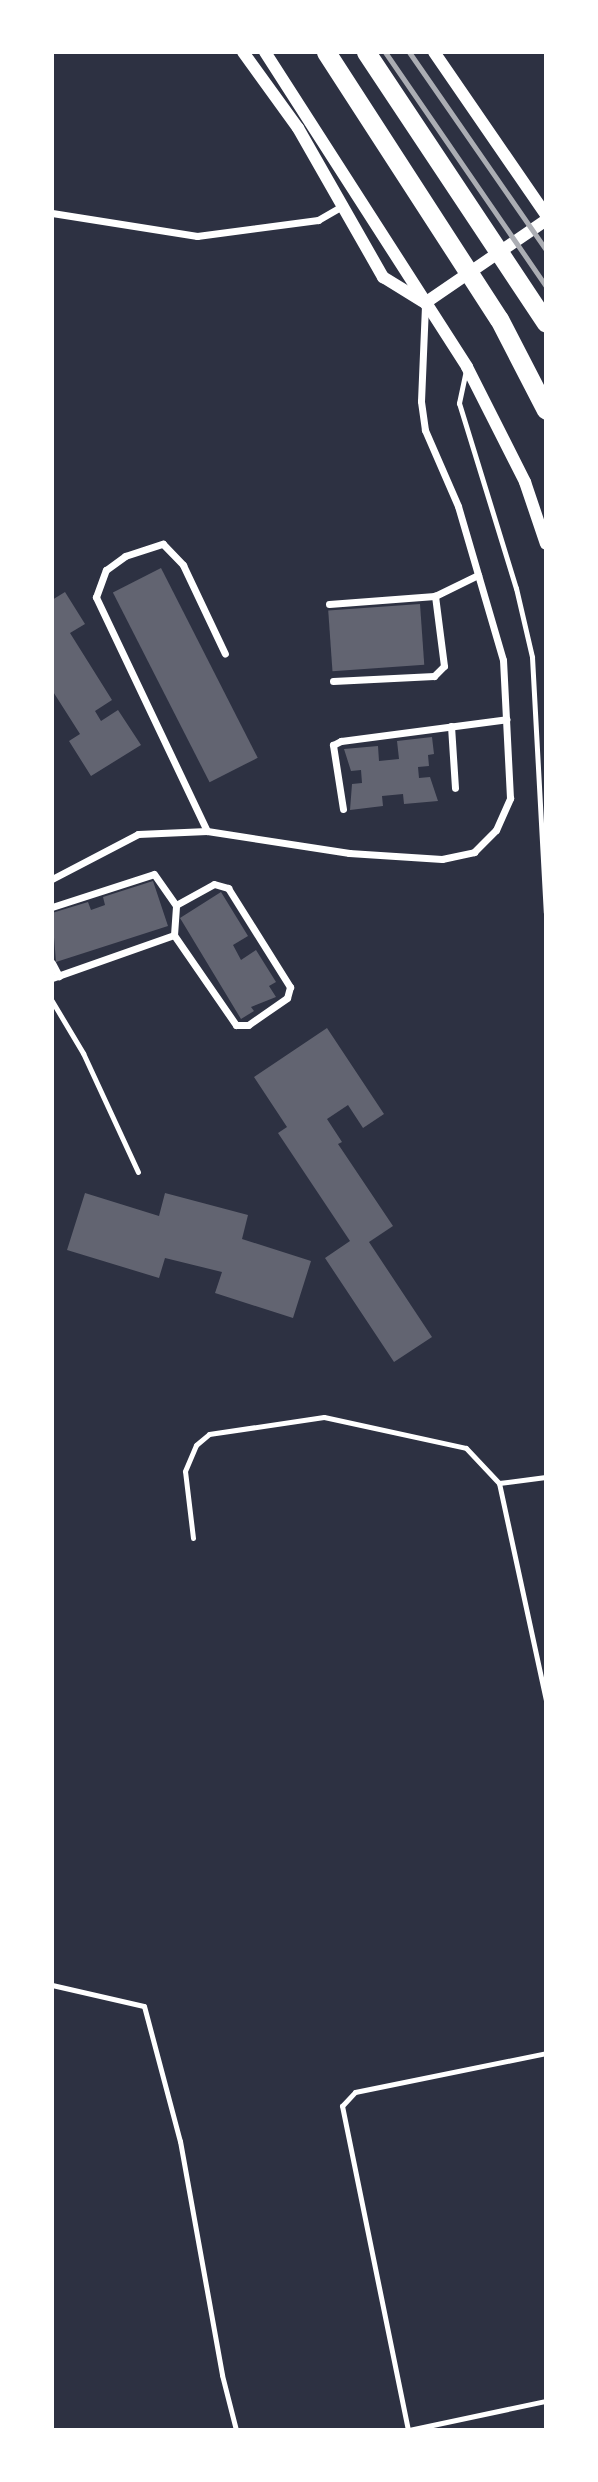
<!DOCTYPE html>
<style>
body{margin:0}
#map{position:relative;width:598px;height:2482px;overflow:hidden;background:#2d3142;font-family:"Titillium Web",sans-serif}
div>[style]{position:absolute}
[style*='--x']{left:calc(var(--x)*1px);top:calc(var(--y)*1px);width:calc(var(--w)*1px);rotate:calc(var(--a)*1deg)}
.building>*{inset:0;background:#626471;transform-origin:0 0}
.service>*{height:5px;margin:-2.5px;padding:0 2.5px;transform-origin:2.5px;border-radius:2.5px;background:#fff}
.minor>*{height:7px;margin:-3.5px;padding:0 3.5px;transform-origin:3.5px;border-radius:3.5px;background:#fff}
.tertiary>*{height:12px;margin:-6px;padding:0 6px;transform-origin:6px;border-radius:6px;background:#fff}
.trunk>*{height:19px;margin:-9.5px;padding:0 9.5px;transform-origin:9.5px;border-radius:9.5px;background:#fff}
.rail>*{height:5px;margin:-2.5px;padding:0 2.5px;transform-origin:2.5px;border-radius:2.5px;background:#abadb3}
span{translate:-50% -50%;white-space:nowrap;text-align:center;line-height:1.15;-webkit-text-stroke:5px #fff;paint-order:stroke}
.frame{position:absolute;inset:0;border:54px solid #fff;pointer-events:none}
</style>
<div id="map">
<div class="building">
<div style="left:161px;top:568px;width:213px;height:54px;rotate:63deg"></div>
<div style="clip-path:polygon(65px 592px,85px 624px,70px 633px,112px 700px,95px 711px,101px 721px,118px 710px,141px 745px,91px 776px,69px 741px,80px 734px,52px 690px,52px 600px)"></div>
<div style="left:420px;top:604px;width:61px;height:92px;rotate:86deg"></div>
<div style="clip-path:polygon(432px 737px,434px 754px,428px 755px,429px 766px,418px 767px,419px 778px,430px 777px,438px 801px,404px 804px,403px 794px,382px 796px,383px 806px,350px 810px,352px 784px,362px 783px,361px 770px,351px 771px,344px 749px,378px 746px,379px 761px,399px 759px,397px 741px)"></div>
<div style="clip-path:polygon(153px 881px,168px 926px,56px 962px,52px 913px,88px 902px,91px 910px,105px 905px,103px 897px)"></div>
<div style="clip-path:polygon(221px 892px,248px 936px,233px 945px,241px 960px,256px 950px,276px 982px,269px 986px,276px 997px,251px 1007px,254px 1011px,241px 1019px,180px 918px)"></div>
<div style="clip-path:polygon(327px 1028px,384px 1114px,363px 1128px,348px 1105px,327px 1119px,342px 1142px,338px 1144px,393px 1226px,369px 1242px,432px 1337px,394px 1362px,325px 1258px,350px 1241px,278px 1133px,287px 1127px,254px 1077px)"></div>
<div style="clip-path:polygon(85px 1193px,159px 1216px,165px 1193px,248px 1215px,242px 1239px,311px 1261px,293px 1318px,215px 1293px,222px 1272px,165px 1258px,159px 1278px,67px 1250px)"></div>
</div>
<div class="service">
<div style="--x:466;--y:370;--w:34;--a:102"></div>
<div style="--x:459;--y:403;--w:194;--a:72.9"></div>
<div style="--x:516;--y:588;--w:71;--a:76.9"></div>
<div style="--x:532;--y:657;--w:256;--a:86.9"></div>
<div style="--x:52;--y:1001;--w:61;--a:59.2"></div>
<div style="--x:83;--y:1053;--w:131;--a:65.2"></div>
<div style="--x:499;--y:1483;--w:222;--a:77.8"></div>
<div style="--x:193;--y:1538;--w:67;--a:-96.8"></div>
<div style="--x:185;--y:1471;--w:28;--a:-67"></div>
<div style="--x:196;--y:1445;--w:17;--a:-40"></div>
<div style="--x:209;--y:1434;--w:116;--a:-8.4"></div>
<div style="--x:324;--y:1417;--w:145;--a:12.3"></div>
<div style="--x:466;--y:1448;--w:48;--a:46.7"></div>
<div style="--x:499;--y:1483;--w:47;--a:-7.3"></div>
<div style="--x:52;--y:1985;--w:94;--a:12.9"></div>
<div style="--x:144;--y:2006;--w:140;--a:75.1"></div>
<div style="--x:180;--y:2141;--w:238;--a:79.8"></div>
<div style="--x:222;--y:2375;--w:57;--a:75.7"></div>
<div style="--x:408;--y:2430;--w:331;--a:-101.5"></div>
<div style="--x:342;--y:2106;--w:19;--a:-47"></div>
<div style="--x:355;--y:2092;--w:195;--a:-11.5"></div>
<div style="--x:409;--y:2430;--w:140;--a:-12"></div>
</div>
<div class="minor">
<div style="--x:52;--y:213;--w:147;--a:9"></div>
<div style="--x:197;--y:236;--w:122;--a:-7.5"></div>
<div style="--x:318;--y:220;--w:30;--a:-30"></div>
<div style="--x:329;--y:604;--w:106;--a:-4.3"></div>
<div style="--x:435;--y:596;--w:48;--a:-26"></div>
<div style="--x:333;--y:681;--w:101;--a:-2.8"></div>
<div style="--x:434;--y:676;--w:14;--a:-45"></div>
<div style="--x:444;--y:666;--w:71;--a:-97.3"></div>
<div style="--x:451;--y:726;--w:62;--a:86.3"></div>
<div style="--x:343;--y:809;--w:65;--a:-98.9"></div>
<div style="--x:333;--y:745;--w:9;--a:-27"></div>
<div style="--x:341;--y:741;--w:167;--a:-7.5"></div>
<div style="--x:207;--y:831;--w:259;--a:-115.4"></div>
<div style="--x:96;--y:597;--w:29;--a:-70"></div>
<div style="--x:106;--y:570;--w:24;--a:-36"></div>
<div style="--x:125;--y:556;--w:40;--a:-18"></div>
<div style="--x:163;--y:544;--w:29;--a:46"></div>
<div style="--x:183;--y:565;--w:98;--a:64.7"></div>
<div style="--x:52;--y:879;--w:97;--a:-27.6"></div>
<div style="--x:138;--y:834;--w:69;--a:-2.5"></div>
<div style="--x:207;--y:831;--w:144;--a:8.8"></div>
<div style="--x:349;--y:853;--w:93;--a:3.7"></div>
<div style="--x:442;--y:859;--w:33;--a:-12"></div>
<div style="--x:474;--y:852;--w:31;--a:-45"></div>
<div style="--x:496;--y:830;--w:35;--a:-66"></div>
<div style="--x:510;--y:798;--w:138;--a:-92.9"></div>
<div style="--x:503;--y:660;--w:160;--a:-106.3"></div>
<div style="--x:458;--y:506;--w:83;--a:-113.5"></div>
<div style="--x:425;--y:430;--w:29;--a:-98"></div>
<div style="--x:421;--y:401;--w:97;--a:-87.6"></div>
<div style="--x:52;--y:907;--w:107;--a:-17.9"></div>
<div style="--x:154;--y:874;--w:38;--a:55"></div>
<div style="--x:176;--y:905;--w:43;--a:-28.9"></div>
<div style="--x:214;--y:884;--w:15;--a:16"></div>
<div style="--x:228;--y:888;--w:117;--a:57.9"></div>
<div style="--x:290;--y:987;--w:11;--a:105"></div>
<div style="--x:287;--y:998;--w:47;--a:145.3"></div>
<div style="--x:248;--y:1025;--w:12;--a:180"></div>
<div style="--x:236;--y:1025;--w:109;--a:-124.6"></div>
<div style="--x:174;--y:935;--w:129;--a:160.6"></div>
<div style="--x:174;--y:935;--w:30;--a:-86"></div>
<div style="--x:52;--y:963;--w:15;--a:62"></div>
</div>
<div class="tertiary">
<div style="--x:243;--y:52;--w:94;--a:54.1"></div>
<div style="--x:298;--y:128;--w:172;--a:60.3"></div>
<div style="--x:383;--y:277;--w:46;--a:31.6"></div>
<div style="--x:265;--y:52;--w:374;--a:57.3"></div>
<div style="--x:467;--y:367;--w:129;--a:63.2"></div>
<div style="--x:525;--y:482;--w:65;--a:71.3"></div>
<div style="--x:434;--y:52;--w:198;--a:55.5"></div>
<div style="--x:425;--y:303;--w:147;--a:-34.4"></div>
</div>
<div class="trunk">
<div style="--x:326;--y:52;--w:318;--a:57.1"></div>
<div style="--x:499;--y:319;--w:102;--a:62.7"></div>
<div style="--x:366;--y:52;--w:325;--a:56.4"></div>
</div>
<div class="rail">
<div style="--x:385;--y:52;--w:284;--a:55.5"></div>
<div style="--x:409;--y:52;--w:241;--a:55.3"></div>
</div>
<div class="frame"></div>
</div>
